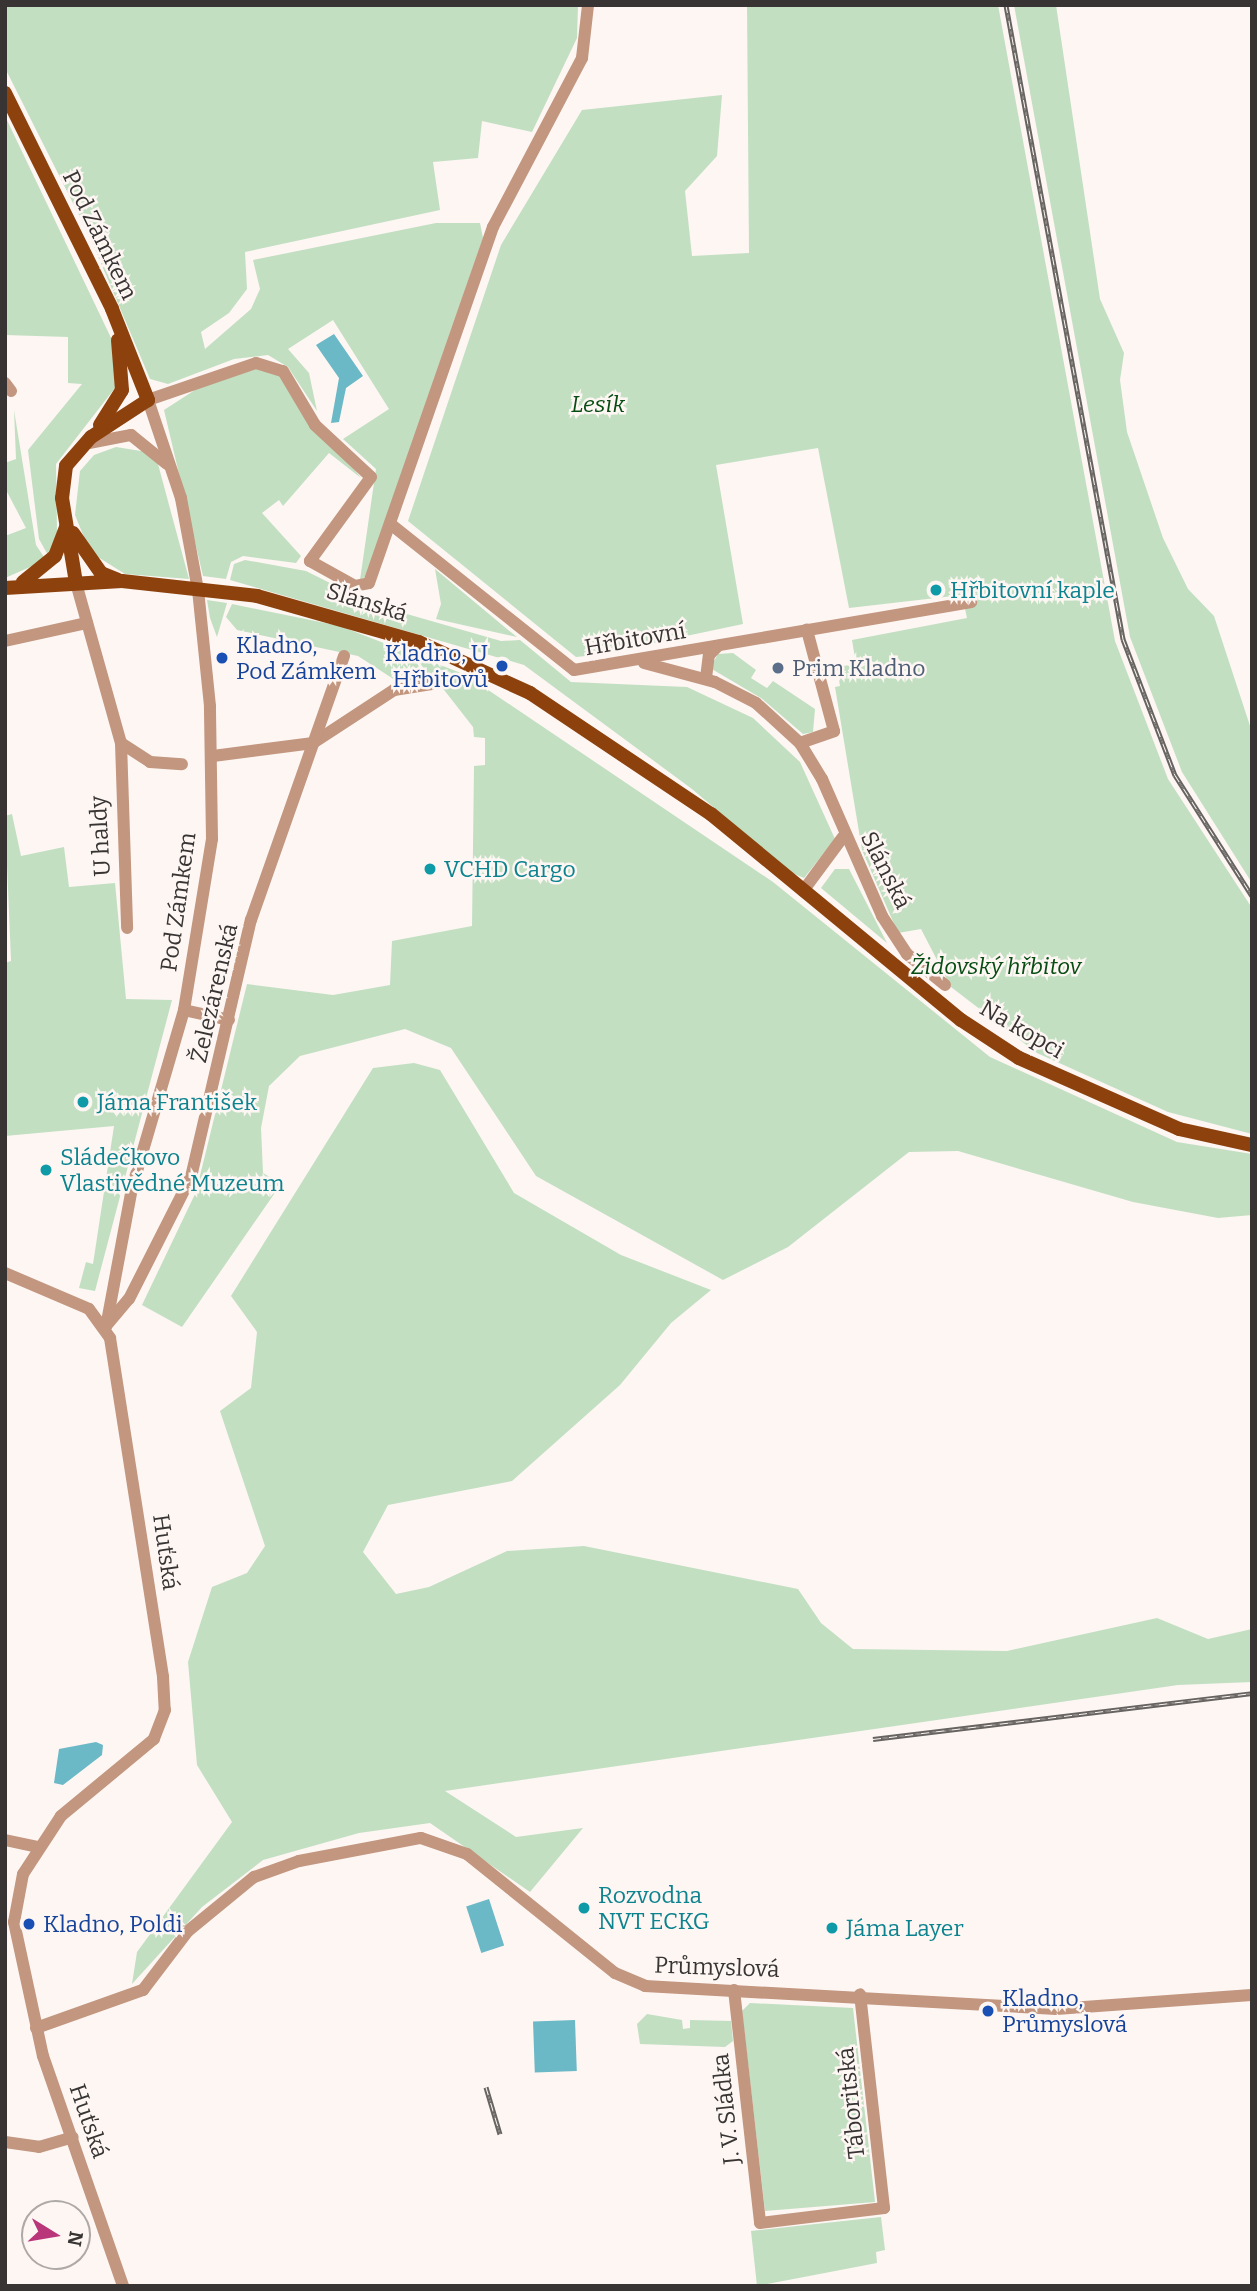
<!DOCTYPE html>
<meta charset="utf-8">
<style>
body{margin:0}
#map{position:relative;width:1257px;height:2291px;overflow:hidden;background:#fdf6f3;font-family:Bitter,serif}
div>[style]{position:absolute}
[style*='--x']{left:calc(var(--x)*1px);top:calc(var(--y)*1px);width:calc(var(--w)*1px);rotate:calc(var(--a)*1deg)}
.green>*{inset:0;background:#c2dfc2}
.water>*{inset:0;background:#6bb8c6;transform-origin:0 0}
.minor>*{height:12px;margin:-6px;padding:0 6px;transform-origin:6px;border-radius:6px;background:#c2967f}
.major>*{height:14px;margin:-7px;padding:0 7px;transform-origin:7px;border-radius:7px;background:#8d420e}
.rail>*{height:5px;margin-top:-2.5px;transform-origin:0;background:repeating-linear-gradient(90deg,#fdf6f3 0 8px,#666361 0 16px);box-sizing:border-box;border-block:2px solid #666361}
.major-bridge>*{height:14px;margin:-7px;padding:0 7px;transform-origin:7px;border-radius:7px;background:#8d420e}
.dots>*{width:19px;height:19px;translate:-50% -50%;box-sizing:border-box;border:4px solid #fdf6f3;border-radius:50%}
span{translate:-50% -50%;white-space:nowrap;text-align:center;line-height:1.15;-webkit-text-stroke:5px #fdf6f3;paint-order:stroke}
.street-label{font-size:23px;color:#373433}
.park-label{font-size:23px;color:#064c13;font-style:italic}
.culture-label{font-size:23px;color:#0d838f}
.left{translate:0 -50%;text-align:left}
.transit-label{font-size:23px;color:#164399}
.right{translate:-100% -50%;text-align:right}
.service-label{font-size:23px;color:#4e5e75}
.frame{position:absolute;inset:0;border:7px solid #373433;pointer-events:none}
.north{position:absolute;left:21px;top:2200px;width:70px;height:70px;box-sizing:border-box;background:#fdf6f3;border:2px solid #aea8a6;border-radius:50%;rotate:101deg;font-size:19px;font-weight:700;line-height:28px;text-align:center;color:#373433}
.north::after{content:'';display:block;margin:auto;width:24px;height:32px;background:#ba367b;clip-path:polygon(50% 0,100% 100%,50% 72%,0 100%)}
</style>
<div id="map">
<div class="green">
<div style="clip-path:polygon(5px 5px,578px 5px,577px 38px,532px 132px,482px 121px,478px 158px,433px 162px,440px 210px,245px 252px,247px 289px,229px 313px,201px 332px,205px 349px,251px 309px,260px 289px,253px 260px,436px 223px,480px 223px,483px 238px,366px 576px,360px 580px,376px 469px,343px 439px,389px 409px,333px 320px,288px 349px,309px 373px,317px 411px,288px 367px,268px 355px,234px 359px,168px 384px,150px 379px,89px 235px,5px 68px)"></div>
<div style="clip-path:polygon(747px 5px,998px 5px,1115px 641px,1168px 779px,1252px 908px,1252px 1134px,1168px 1112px,1037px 1053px,951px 987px,921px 929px,898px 933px,862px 850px,835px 687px,840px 686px,837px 667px,856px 664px,852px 640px,967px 618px,962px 595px,849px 608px,818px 448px,716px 465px,743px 624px,596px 655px,576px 657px,408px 521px,501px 245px,582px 110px,722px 95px,717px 156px,685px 191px,692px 256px,749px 253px)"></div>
<div style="clip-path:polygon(1014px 5px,1056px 5px,1100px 299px,1124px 353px,1120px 380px,1127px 432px,1163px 538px,1188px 589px,1214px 616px,1252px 732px,1252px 883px,1182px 772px,1130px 637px)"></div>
<div style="clip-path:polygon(5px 116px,113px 342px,118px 384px,56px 464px,57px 532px,49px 557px,39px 539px,28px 450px,82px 384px,68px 383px,68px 337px,5px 335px)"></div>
<div style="clip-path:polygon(256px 369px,277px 373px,361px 478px,329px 453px,283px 506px,279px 500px,262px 513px,301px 556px,296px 563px,243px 556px,231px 562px,226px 579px,203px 576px,164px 410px,198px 388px)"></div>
<div style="clip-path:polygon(14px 410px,36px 545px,46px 560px,5px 578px,5px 536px,26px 528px,5px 488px,5px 463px,16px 459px)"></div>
<div style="clip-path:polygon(116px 447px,147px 452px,158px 464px,189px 579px,125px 574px,90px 552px,75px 515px,80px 471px,94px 455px)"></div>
<div style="clip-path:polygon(245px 560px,306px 571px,372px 604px,501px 641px,520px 640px,571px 682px,687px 687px,753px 718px,800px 762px,835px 839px,804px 878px,790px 872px,692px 789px,524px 665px,230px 580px,234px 564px)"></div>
<div style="clip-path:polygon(435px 569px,507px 629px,517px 637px,436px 619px,441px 604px)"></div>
<div style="clip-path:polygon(207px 600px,227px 603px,217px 637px,210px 618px)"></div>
<div style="clip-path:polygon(232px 604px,340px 626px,466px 675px,773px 882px,990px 1057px,1177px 1142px,1252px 1154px,1252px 1215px,1218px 1218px,1133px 1202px,958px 1151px,909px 1152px,788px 1247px,723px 1280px,536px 1176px,451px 1048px,405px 1029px,300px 1056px,269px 1086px,261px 1128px,263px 1173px,281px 1184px,182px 1327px,142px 1305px,196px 1192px,247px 984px,333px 995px,390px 985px,392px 941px,472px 926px,474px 766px,485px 765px,485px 738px,474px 737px,473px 727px,441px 686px,395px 680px,358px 656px,237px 630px,226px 617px)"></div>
<div style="clip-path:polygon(733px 653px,756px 670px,751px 678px,767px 688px,773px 681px,815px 709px,813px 732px,803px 734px,761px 698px,710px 668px,718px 654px)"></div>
<div style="clip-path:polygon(12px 814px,21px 856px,64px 847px,69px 887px,115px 883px,126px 999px,172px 1000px,95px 1291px,79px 1288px,86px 1262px,93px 1264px,114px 1126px,5px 1136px,5px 963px,11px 961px,5px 816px)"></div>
<div style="clip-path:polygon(835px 869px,849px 869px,887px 943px,821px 888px)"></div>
<div style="clip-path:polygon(414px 1063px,440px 1070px,514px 1193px,621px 1255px,711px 1290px,671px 1323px,620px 1385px,512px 1481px,388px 1505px,363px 1552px,396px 1594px,429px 1587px,507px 1551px,584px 1546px,798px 1589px,821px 1623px,853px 1649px,1007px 1651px,1157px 1618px,1208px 1639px,1252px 1629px,1252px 1682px,1178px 1685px,445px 1791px,516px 1837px,583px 1828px,530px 1892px,430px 1823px,359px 1833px,263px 1860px,202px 1907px,132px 1984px,137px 1952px,232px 1822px,197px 1765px,188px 1662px,212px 1587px,247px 1573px,265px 1546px,220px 1411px,251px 1388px,257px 1332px,231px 1296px,373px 1068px)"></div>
<div style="clip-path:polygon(750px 2003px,853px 2008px,875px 2202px,765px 2211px,742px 2011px)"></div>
<div style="clip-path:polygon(647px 2014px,682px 2020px,683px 2029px,690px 2028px,690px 2020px,731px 2021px,733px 2041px,725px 2047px,640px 2044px,637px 2024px)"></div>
<div style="clip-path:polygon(881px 2217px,885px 2250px,876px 2252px,877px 2263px,757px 2286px,751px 2231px)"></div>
</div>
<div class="water">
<div style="clip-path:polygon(334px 334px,363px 376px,346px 388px,339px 422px,331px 423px,339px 378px,316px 345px)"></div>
<div style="clip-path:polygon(96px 1742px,103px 1745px,102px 1755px,63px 1785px,54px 1783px,59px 1749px)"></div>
<div style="left:489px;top:1899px;width:49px;height:24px;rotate:72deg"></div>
<div style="left:575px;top:2020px;width:51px;height:42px;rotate:88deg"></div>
</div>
<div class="minor">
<div style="--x:5;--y:383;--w:10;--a:53"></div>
<div style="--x:89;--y:443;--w:43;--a:-10.8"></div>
<div style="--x:131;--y:435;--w:46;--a:38.9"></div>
<div style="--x:393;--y:526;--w:231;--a:38.5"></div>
<div style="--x:574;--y:670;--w:403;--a:-9.7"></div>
<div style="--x:76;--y:583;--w:166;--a:74.3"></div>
<div style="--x:121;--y:743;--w:35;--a:33"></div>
<div style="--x:150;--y:762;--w:32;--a:4"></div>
<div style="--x:5;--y:641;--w:84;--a:-12.4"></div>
<div style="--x:644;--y:663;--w:73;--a:15"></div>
<div style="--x:715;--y:682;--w:46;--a:27.1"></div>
<div style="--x:756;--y:703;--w:59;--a:42.3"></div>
<div style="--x:800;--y:743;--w:42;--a:58.6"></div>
<div style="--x:822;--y:779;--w:150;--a:66.3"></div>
<div style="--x:882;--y:916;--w:45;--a:56.7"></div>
<div style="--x:907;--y:954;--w:49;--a:39.2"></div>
<div style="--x:706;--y:678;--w:23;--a:-83"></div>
<div style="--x:709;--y:655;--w:13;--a:-45"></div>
<div style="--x:121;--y:743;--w:185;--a:88.1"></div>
<div style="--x:800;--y:743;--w:36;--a:-19"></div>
<div style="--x:834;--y:731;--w:105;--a:-105"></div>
<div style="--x:213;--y:756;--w:101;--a:-7.4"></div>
<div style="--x:313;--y:743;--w:97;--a:-33.2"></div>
<div style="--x:394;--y:690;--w:38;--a:-9"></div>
<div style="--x:803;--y:891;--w:67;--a:-53.5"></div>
<div style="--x:184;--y:1010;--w:46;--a:12.5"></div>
<div style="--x:5;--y:1273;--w:91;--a:23.2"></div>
<div style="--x:89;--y:1309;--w:36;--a:54"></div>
<div style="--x:110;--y:1338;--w:343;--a:81.1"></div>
<div style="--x:163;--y:1677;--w:33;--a:87"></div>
<div style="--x:165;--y:1710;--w:31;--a:111"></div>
<div style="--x:154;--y:1739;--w:121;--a:140.4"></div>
<div style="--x:61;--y:1816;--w:69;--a:123.2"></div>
<div style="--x:23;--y:1874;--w:49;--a:100.6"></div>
<div style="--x:14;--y:1922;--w:137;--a:77.8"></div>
<div style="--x:43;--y:2056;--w:244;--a:70.8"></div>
<div style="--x:106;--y:1326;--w:35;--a:-50"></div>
<div style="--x:129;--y:1299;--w:137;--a:-63.1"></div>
<div style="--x:191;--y:1177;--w:264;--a:-76.9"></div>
<div style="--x:251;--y:920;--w:280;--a:-70.6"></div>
<div style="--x:106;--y:1327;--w:141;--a:-79.4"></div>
<div style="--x:132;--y:1188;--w:185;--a:-73.7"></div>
<div style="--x:184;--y:1010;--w:173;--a:-80.7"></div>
<div style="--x:212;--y:839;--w:133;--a:-90.9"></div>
<div style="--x:210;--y:706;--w:117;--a:-95.9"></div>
<div style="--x:198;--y:590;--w:94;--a:-100.5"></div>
<div style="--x:181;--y:498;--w:103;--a:-108.6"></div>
<div style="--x:148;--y:400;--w:114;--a:-18.9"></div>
<div style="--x:256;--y:363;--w:28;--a:17"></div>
<div style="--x:283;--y:371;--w:63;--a:59.3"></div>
<div style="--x:315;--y:425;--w:76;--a:42.9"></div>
<div style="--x:371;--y:477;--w:104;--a:126"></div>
<div style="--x:310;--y:561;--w:51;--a:29.1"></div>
<div style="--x:355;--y:586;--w:14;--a:-12"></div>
<div style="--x:369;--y:583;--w:377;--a:-70.8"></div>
<div style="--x:493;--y:227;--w:191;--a:-62.2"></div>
<div style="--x:582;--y:58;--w:53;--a:-83.5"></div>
<div style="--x:5;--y:1840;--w:33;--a:12"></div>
<div style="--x:734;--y:1990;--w:234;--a:83.6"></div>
<div style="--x:760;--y:2223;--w:125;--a:-6.9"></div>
<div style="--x:884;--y:2208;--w:215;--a:-96.4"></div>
<div style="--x:36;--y:2028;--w:114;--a:-19.6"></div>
<div style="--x:143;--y:1990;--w:74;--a:-52.7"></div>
<div style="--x:188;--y:1931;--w:85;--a:-39.3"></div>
<div style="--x:254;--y:1877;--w:48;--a:-19.6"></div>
<div style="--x:299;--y:1861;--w:124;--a:-10.7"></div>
<div style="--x:421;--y:1838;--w:49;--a:19.2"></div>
<div style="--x:467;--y:1854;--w:190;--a:38.8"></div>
<div style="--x:615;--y:1973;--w:33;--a:23"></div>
<div style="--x:645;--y:1986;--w:412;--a:3.2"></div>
<div style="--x:1056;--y:2009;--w:196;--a:-4.1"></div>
<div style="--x:5;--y:2142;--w:34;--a:8"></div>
<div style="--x:39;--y:2147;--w:35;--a:-16"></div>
</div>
<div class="major">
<div style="--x:5;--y:93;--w:241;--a:63.6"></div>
<div style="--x:112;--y:309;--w:98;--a:68.4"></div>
<div style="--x:148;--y:400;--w:68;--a:147"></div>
<div style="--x:91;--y:437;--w:38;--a:131"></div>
<div style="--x:66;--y:466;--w:32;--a:97"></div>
<div style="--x:62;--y:498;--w:86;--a:80.6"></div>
<div style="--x:100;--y:425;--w:41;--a:-57.8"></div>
<div style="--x:122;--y:390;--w:50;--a:-94.6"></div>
<div style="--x:73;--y:533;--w:49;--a:55"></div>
<div style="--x:101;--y:573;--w:18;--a:22"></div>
<div style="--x:23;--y:582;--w:41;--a:-39.1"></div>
<div style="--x:55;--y:556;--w:31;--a:-69"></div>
<div style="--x:5;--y:588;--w:117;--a:-3.4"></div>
<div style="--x:257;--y:596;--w:168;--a:15.9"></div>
<div style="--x:419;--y:642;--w:122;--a:24.7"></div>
<div style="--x:530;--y:693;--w:218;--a:33.8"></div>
<div style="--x:711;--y:814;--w:324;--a:39.5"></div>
<div style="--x:961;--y:1020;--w:69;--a:33.2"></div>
<div style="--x:1019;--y:1058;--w:175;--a:23.9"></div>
<div style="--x:1179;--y:1129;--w:75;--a:12.4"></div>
</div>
<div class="rail">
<div style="--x:1006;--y:5;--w:645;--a:79.54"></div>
<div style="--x:1123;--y:639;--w:146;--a:69.1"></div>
<div style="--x:1175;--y:775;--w:143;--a:57.5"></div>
<div style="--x:873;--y:1739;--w:382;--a:-6.9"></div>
<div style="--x:486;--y:2087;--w:49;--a:73.4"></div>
</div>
<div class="major-bridge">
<div style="--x:122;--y:581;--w:136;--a:6.3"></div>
</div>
<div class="dots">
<div style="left:936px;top:590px;background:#0f9aa8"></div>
<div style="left:222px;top:658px;background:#1a4fb4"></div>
<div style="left:502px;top:666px;background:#1a4fb4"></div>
<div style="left:778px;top:668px;background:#5c6f8a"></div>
<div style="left:430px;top:869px;background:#0f9aa8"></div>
<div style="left:83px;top:1102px;background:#0f9aa8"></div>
<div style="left:46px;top:1170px;background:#0f9aa8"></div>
<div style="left:584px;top:1908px;background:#0f9aa8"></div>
<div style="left:29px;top:1924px;background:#1a4fb4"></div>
<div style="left:832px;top:1928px;background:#0f9aa8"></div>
<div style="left:988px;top:2011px;background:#1a4fb4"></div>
</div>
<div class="street-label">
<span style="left:100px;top:235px;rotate:64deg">Pod Zámkem</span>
<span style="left:367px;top:602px;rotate:17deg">Slánská</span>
<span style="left:635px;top:639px;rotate:-10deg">Hřbitovní</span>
<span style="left:100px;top:836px;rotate:-93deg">U haldy</span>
<span style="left:886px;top:870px;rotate:63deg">Slánská</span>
<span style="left:178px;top:902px;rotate:-82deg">Pod Zámkem</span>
<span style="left:214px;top:993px;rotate:-77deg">Železárenská</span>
<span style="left:1022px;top:1029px;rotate:30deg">Na kopci</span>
<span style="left:166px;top:1552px;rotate:82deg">Huťská</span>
<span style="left:717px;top:1967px;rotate:2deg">Průmyslová</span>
<span style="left:851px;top:2103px;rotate:-96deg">Táboritská</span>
<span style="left:726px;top:2109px;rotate:-96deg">J. V. Sládka</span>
<span style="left:89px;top:2121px;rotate:71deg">Huťská</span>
</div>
<div class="park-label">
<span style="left:598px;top:404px">Lesík</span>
<span style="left:996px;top:966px">Židovský hřbitov</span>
</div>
<div class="culture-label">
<span class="left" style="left:950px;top:590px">Hřbitovní kaple</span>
<span class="left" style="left:444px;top:869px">VCHD Cargo</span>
<span class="left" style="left:97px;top:1102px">Jáma František</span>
<span class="left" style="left:60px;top:1170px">Sládečkovo<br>Vlastivědné Muzeum</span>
<span class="left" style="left:598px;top:1908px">Rozvodna<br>NVT ECKG</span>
<span class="left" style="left:846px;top:1928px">Jáma Layer</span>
</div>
<div class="transit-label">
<span class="left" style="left:236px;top:658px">Kladno,<br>Pod Zámkem</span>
<span class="right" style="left:488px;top:666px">Kladno, U<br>Hřbitovů</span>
<span class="left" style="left:43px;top:1924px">Kladno, Poldi</span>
<span class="left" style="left:1002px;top:2011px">Kladno,<br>Průmyslová</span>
</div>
<div class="service-label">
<span class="left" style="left:792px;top:668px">Prim Kladno</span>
</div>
<div class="frame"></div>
<div class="north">N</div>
</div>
